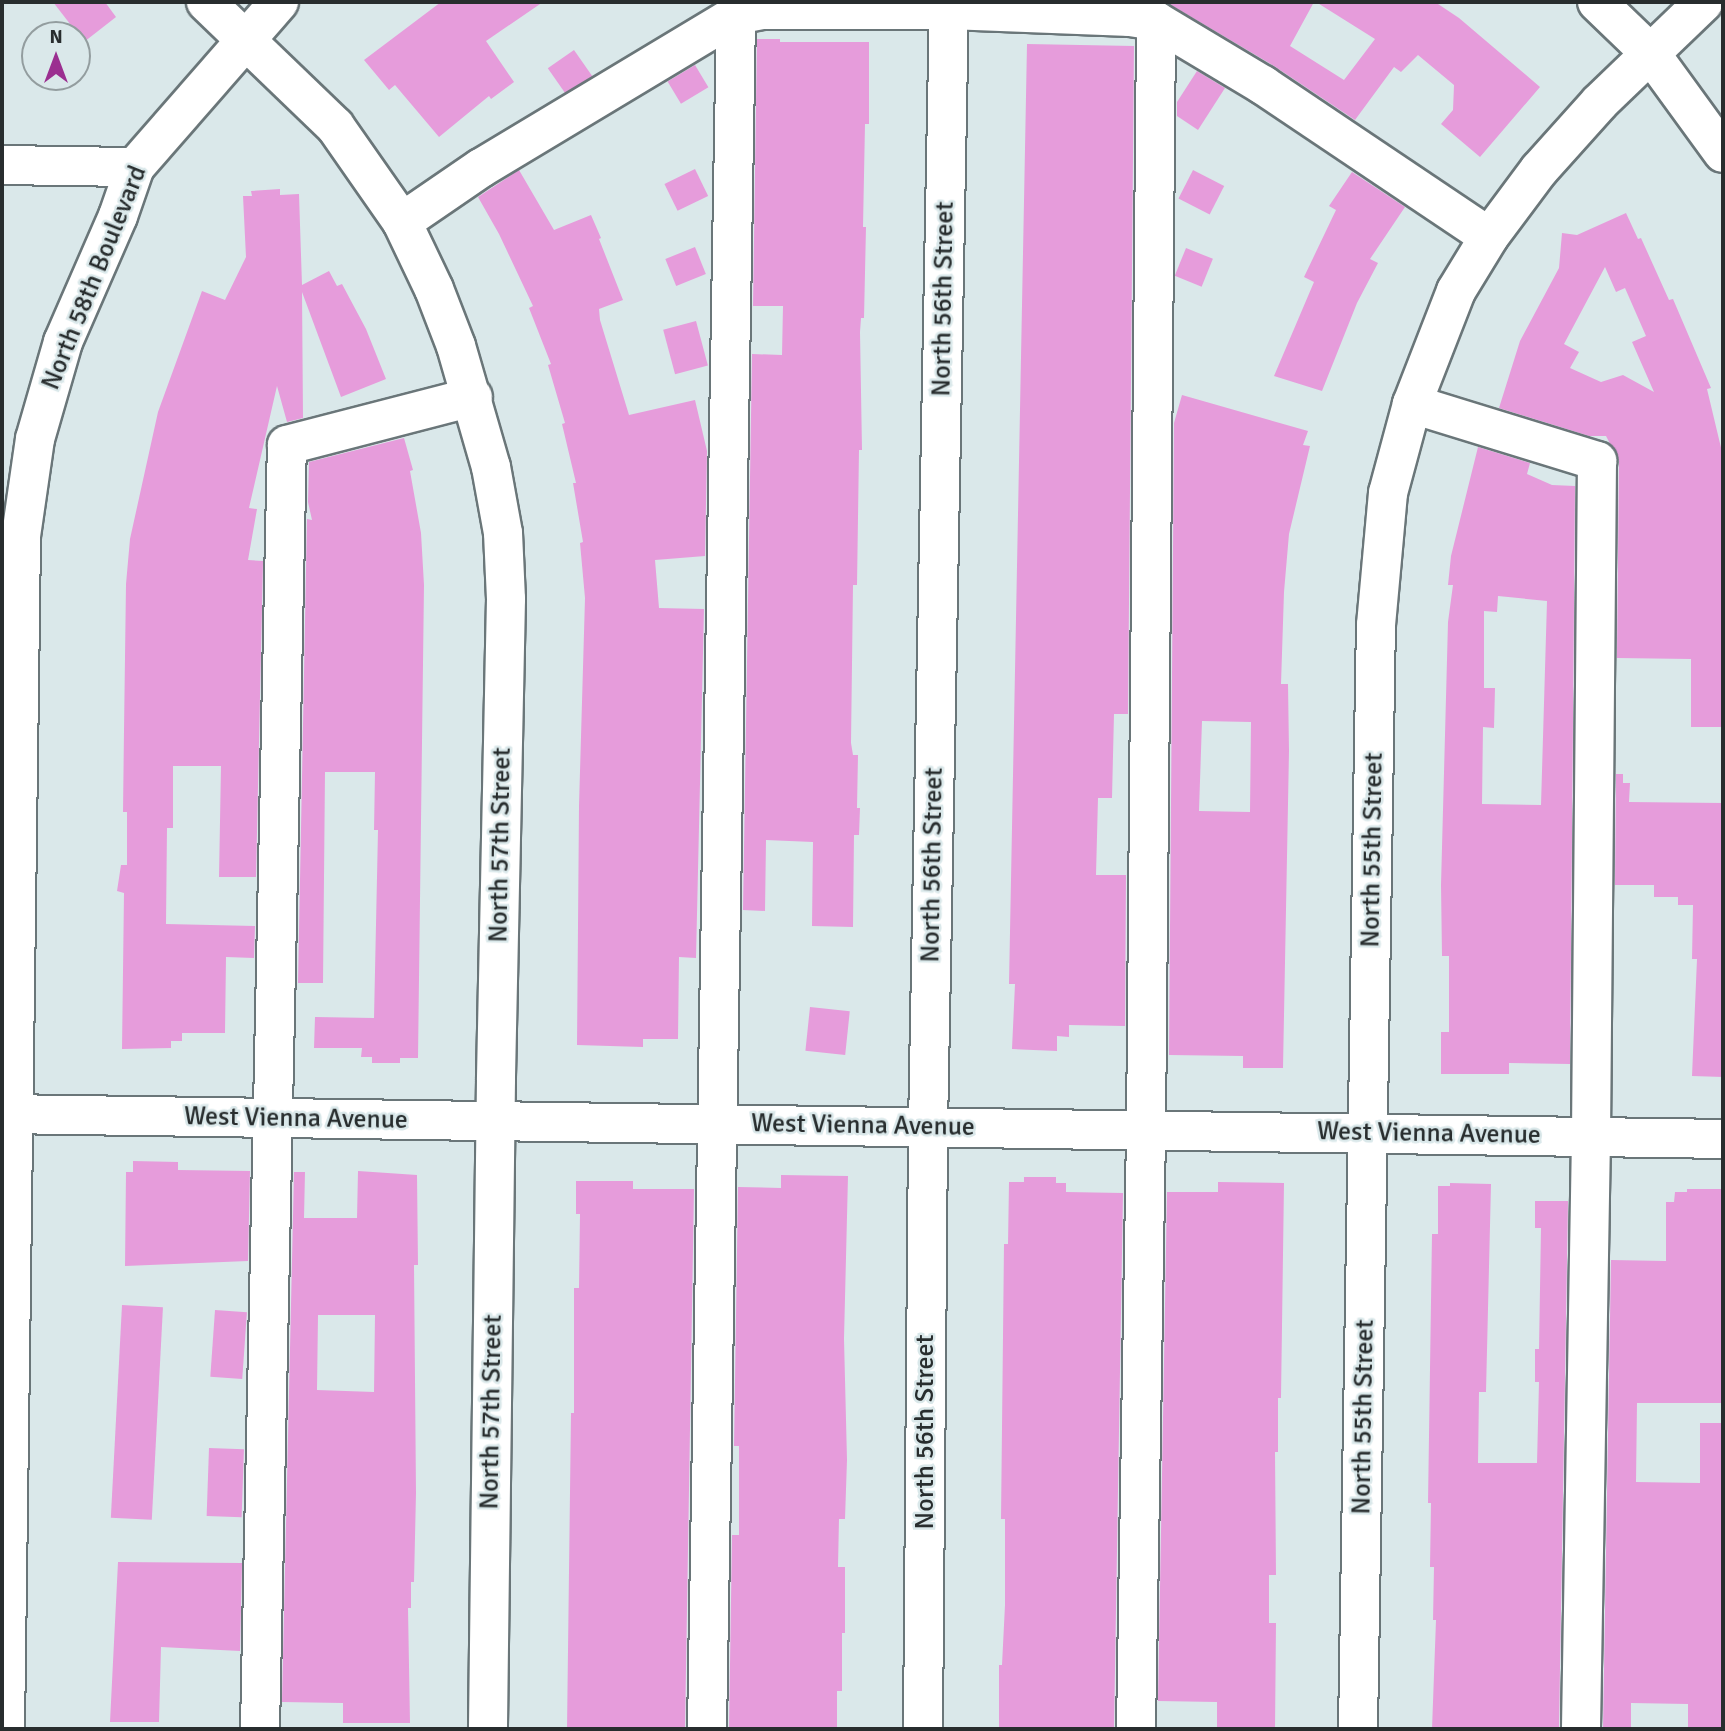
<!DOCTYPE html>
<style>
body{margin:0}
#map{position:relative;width:1725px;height:1731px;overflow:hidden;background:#dae8ea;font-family:Signika,sans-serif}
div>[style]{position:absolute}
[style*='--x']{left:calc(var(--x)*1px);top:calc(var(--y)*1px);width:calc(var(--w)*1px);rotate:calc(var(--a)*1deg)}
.building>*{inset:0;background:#e69cdb;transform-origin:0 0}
.roads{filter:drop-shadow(2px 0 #6a7679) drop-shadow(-2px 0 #6a7679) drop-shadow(0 2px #6a7679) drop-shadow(0 -2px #6a7679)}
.minor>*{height:38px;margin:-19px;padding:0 19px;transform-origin:19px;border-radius:19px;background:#fff}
span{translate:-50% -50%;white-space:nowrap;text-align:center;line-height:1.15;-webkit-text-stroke:5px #dae8ea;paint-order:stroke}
.street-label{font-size:26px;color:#282d2e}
.frame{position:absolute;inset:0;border:4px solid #282d2e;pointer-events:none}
.north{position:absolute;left:21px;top:21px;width:70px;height:70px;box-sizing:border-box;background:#dae8ea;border:2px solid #939d9f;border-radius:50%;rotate:0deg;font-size:19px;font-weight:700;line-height:28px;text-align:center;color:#282d2e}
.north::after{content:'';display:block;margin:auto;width:24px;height:32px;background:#9b2f90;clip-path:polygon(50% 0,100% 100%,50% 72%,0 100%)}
</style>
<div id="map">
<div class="building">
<div style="clip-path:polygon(53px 2px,105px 2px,116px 17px,84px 42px)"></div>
<div style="clip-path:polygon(441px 2px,543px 2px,486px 41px,514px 82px,491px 99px,489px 96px,439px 137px,395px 85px,389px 90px,364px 60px)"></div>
<div style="clip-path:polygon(1166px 2px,1314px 2px,1290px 46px,1344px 80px,1375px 39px,1316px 2px,1435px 2px,1459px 18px,1540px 87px,1480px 157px,1441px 124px,1453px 110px,1454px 85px,1418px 55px,1401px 72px,1394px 67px,1355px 120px,1274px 66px)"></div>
<div style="clip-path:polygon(757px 39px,780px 39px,780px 42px,869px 42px,869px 124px,865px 124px,863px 227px,866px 227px,864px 318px,861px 318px,860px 332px,862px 450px,859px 450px,857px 585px,853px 585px,851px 743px,853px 755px,858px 755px,857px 808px,860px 808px,859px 835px,854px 835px,853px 927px,812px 926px,813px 842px,766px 840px,765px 911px,743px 910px,752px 354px,782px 355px,783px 306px,753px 306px)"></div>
<div style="clip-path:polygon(1027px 44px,1134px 46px,1128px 714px,1114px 714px,1112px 798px,1098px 798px,1096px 875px,1126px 875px,1125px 1026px,1069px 1025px,1069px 1037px,1057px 1036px,1057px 1051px,1012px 1049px,1015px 984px,1009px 984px)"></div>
<div style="left:574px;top:50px;width:32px;height:32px;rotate:55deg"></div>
<div style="left:695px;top:65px;width:26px;height:32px;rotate:59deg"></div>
<div style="clip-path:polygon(1197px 71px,1225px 88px,1198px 130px,1177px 116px,1177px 102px)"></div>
<div style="left:695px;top:169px;width:30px;height:34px;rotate:64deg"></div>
<div style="clip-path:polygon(519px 170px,554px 230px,591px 215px,601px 238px,599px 239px,623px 300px,599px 309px,600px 320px,629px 415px,695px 400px,707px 451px,705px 556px,655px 560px,659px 608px,704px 609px,696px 958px,679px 957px,678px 1039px,643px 1039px,643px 1047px,577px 1045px,579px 806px,585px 598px,580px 543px,583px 542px,573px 483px,576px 483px,562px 424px,565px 423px,548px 365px,551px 364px,529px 308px,533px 306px,499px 234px,478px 197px)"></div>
<div style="left:1193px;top:170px;width:35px;height:32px;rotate:27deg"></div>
<div style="clip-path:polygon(1352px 172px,1405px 207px,1370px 259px,1378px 263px,1357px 303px,1322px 391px,1274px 376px,1314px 282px,1304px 277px,1336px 210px,1329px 206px)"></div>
<div style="clip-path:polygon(280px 189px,280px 195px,299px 194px,302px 285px,329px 271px,337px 286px,342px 284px,366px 329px,386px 379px,341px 397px,302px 292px,303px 418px,287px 422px,277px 386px,249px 508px,257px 509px,248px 560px,263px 561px,256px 877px,219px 877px,221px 766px,173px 766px,173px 828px,167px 828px,166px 924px,255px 926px,254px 958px,226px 957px,225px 1033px,182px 1033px,182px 1041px,171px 1041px,171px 1048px,122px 1049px,124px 893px,117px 891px,121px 865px,127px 865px,127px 812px,123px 812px,124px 730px,126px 584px,130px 539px,158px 412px,202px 291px,225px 300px,246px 257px,243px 196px,252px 196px,251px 191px)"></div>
<div style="clip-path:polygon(evenodd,1626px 213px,1638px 239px,1641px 238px,1669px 300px,1673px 299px,1711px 388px,1707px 389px,1723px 456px,1723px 727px,1691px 727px,1691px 659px,1617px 658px,1619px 461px,1606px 436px,1589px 436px,1499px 408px,1520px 341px,1559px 268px,1562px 233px,1577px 235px,1626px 213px,1605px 267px,1616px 292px,1625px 288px,1646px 336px,1632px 342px,1654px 392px,1623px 375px,1601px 382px,1570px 368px,1579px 352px,1564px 344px,1605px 267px)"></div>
<div style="left:695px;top:247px;width:29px;height:32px;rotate:68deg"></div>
<div style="left:1186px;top:248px;width:29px;height:30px;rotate:22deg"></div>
<div style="left:696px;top:321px;width:46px;height:34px;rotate:75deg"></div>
<div style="clip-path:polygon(evenodd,1182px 395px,1308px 431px,1303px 445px,1310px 446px,1289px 534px,1284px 592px,1281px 684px,1288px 684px,1289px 751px,1283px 1068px,1243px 1068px,1243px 1056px,1169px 1055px,1174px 423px,1182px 395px,1202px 721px,1251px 722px,1250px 812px,1199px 811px,1202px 721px)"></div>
<div style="clip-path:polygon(404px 438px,413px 470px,410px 471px,421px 533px,424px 585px,418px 1058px,400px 1058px,400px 1063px,372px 1063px,372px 1057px,361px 1057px,362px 1048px,314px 1048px,315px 1017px,374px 1018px,378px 830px,374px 830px,375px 772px,325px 772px,323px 983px,298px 983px,307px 519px,312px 520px,308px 502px,309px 462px)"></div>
<div style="clip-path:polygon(evenodd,1478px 447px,1530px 463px,1527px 474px,1552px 485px,1575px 486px,1570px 1064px,1509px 1063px,1509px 1074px,1441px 1074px,1441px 1032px,1449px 1032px,1449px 956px,1442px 956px,1441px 885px,1448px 622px,1453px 585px,1448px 585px,1451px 556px,1478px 447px,1498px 596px,1547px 601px,1541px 805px,1482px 804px,1483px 727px,1494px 728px,1495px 688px,1484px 688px,1484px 611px,1497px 612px,1498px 596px)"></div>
<div style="clip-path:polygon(1616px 774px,1623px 774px,1623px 783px,1630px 783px,1629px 802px,1723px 803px,1723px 1077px,1692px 1076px,1697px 959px,1692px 959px,1693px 905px,1678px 905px,1678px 897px,1654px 897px,1654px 885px,1615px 885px)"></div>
<div style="left:810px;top:1007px;width:40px;height:44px;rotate:6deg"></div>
<div style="clip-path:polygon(133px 1161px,178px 1162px,178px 1170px,250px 1171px,248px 1261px,125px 1266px,126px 1172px,133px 1172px)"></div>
<div style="clip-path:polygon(evenodd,358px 1171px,417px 1175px,418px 1265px,414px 1265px,416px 1493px,414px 1582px,411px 1582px,411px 1608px,408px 1608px,410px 1723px,343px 1723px,343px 1703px,282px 1702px,294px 1172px,305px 1172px,304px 1218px,357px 1218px,358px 1171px,318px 1315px,375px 1315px,374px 1392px,317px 1390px,318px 1315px)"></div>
<div style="clip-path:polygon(781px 1175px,848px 1176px,844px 1339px,847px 1460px,845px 1519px,839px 1519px,838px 1567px,845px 1567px,845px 1633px,842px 1633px,842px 1691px,837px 1691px,837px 1729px,729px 1729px,732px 1535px,739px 1535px,739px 1446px,734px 1446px,738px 1187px,781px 1188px)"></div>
<div style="clip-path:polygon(1024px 1177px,1056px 1177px,1056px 1183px,1066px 1183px,1066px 1192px,1123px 1193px,1114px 1729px,999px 1729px,999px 1665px,1002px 1665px,1005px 1605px,1005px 1519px,1001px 1519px,1004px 1244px,1008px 1244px,1009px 1182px,1024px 1182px)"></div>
<div style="clip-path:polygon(576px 1181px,633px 1181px,633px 1189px,694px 1189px,685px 1729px,567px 1729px,571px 1413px,574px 1413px,574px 1288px,579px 1288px,580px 1214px,576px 1214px)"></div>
<div style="clip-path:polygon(1218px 1182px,1284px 1183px,1281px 1398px,1278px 1398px,1278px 1452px,1275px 1452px,1276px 1575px,1269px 1575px,1269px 1623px,1276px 1623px,1275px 1729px,1217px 1729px,1217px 1702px,1158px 1701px,1167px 1192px,1218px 1192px)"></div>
<div style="clip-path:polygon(1450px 1183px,1491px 1184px,1486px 1392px,1479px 1392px,1478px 1463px,1537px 1463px,1539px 1382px,1535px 1382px,1535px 1349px,1539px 1349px,1541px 1228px,1535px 1228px,1535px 1201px,1568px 1201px,1559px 1727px,1432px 1729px,1436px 1620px,1433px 1620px,1434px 1567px,1430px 1567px,1431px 1503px,1428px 1503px,1432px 1234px,1438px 1234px,1438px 1186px,1450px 1186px)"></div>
<div style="clip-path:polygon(1687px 1189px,1721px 1189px,1723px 1403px,1637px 1403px,1636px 1482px,1700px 1483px,1700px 1423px,1723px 1423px,1723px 1729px,1688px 1729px,1688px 1704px,1631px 1703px,1631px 1729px,1603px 1729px,1611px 1260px,1666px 1261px,1666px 1202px,1674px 1202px,1675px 1192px,1687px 1192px)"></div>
<div style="left:122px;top:1305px;width:41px;height:213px;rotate:3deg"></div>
<div style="left:215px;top:1310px;width:32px;height:67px;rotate:4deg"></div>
<div style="left:209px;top:1448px;width:35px;height:68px;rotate:2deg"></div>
<div style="clip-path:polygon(118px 1562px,242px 1563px,240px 1651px,161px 1647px,159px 1722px,110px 1722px)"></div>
</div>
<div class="roads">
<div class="minor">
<div style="--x:206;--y:2;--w:179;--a:43.9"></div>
<div style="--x:335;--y:126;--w:117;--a:55.1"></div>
<div style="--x:402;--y:222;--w:74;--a:64.5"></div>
<div style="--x:434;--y:289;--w:61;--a:68.9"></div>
<div style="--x:456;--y:346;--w:126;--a:73.9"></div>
<div style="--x:491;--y:467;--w:67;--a:79.7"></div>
<div style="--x:503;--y:533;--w:66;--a:87.4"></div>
<div style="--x:506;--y:599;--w:481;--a:91.2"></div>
<div style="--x:496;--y:1080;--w:649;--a:90.71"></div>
<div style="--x:1597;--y:2;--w:75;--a:43.9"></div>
<div style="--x:1651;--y:54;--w:122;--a:54"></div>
<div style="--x:2;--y:165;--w:133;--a:0.9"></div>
<div style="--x:402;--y:222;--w:96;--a:-34.4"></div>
<div style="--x:481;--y:168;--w:297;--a:-31"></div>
<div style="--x:736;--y:15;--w:25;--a:-11"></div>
<div style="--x:761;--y:10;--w:188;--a:0"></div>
<div style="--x:949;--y:10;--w:181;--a:2.2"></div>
<div style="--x:1130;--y:17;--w:26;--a:9"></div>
<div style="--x:1156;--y:21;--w:125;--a:30.9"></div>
<div style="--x:1263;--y:85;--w:272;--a:33.9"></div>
<div style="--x:1412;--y:404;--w:194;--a:17.1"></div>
<div style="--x:1597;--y:461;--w:676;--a:90.51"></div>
<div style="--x:1591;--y:1137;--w:592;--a:90.97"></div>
<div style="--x:2;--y:1114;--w:1721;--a:0.83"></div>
<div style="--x:5;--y:1729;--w:1193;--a:-89.23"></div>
<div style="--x:21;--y:536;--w:98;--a:-81.8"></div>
<div style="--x:35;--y:439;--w:101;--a:-73.9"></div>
<div style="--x:63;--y:342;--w:137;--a:-66.4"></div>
<div style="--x:118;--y:216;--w:52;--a:-70.9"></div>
<div style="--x:135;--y:167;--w:219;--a:-48.9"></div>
<div style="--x:260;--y:1729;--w:1284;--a:-88.8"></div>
<div style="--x:287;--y:445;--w:192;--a:-14.5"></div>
<div style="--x:707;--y:1729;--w:1714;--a:-89.03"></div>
<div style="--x:923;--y:1729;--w:602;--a:-89.52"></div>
<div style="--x:928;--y:1127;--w:1125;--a:-88.93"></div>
<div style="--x:1136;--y:1729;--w:599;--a:-89.04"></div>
<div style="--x:1146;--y:1130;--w:1109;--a:-89.48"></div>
<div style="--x:1358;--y:1729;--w:1104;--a:-89.07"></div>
<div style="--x:1376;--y:625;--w:133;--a:-84.8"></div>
<div style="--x:1388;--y:493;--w:92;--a:-74.9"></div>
<div style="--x:1412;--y:404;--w:121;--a:-68.7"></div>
<div style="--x:1456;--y:291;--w:63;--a:-58.6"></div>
<div style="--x:1489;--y:237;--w:84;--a:-53.3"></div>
<div style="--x:1539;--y:170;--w:91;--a:-48.1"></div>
<div style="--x:1600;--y:102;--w:144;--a:-43.9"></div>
</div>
</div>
<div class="street-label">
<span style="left:95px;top:278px;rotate:-68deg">North 58th Boulevard</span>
<span style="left:944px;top:299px;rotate:-89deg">North 56th Street</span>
<span style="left:501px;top:845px;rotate:-89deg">North 57th Street</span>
<span style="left:1373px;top:850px;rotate:-89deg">North 55th Street</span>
<span style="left:933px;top:865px;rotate:-89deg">North 56th Street</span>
<span style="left:296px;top:1119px;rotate:1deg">West Vienna Avenue</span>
<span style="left:863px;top:1126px;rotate:1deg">West Vienna Avenue</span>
<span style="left:1429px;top:1134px;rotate:1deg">West Vienna Avenue</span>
<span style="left:492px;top:1412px;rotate:-89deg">North 57th Street</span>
<span style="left:1364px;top:1417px;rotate:-89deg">North 55th Street</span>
<span style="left:926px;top:1432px;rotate:-90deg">North 56th Street</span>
</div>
<div class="frame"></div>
<div class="north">N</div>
</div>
